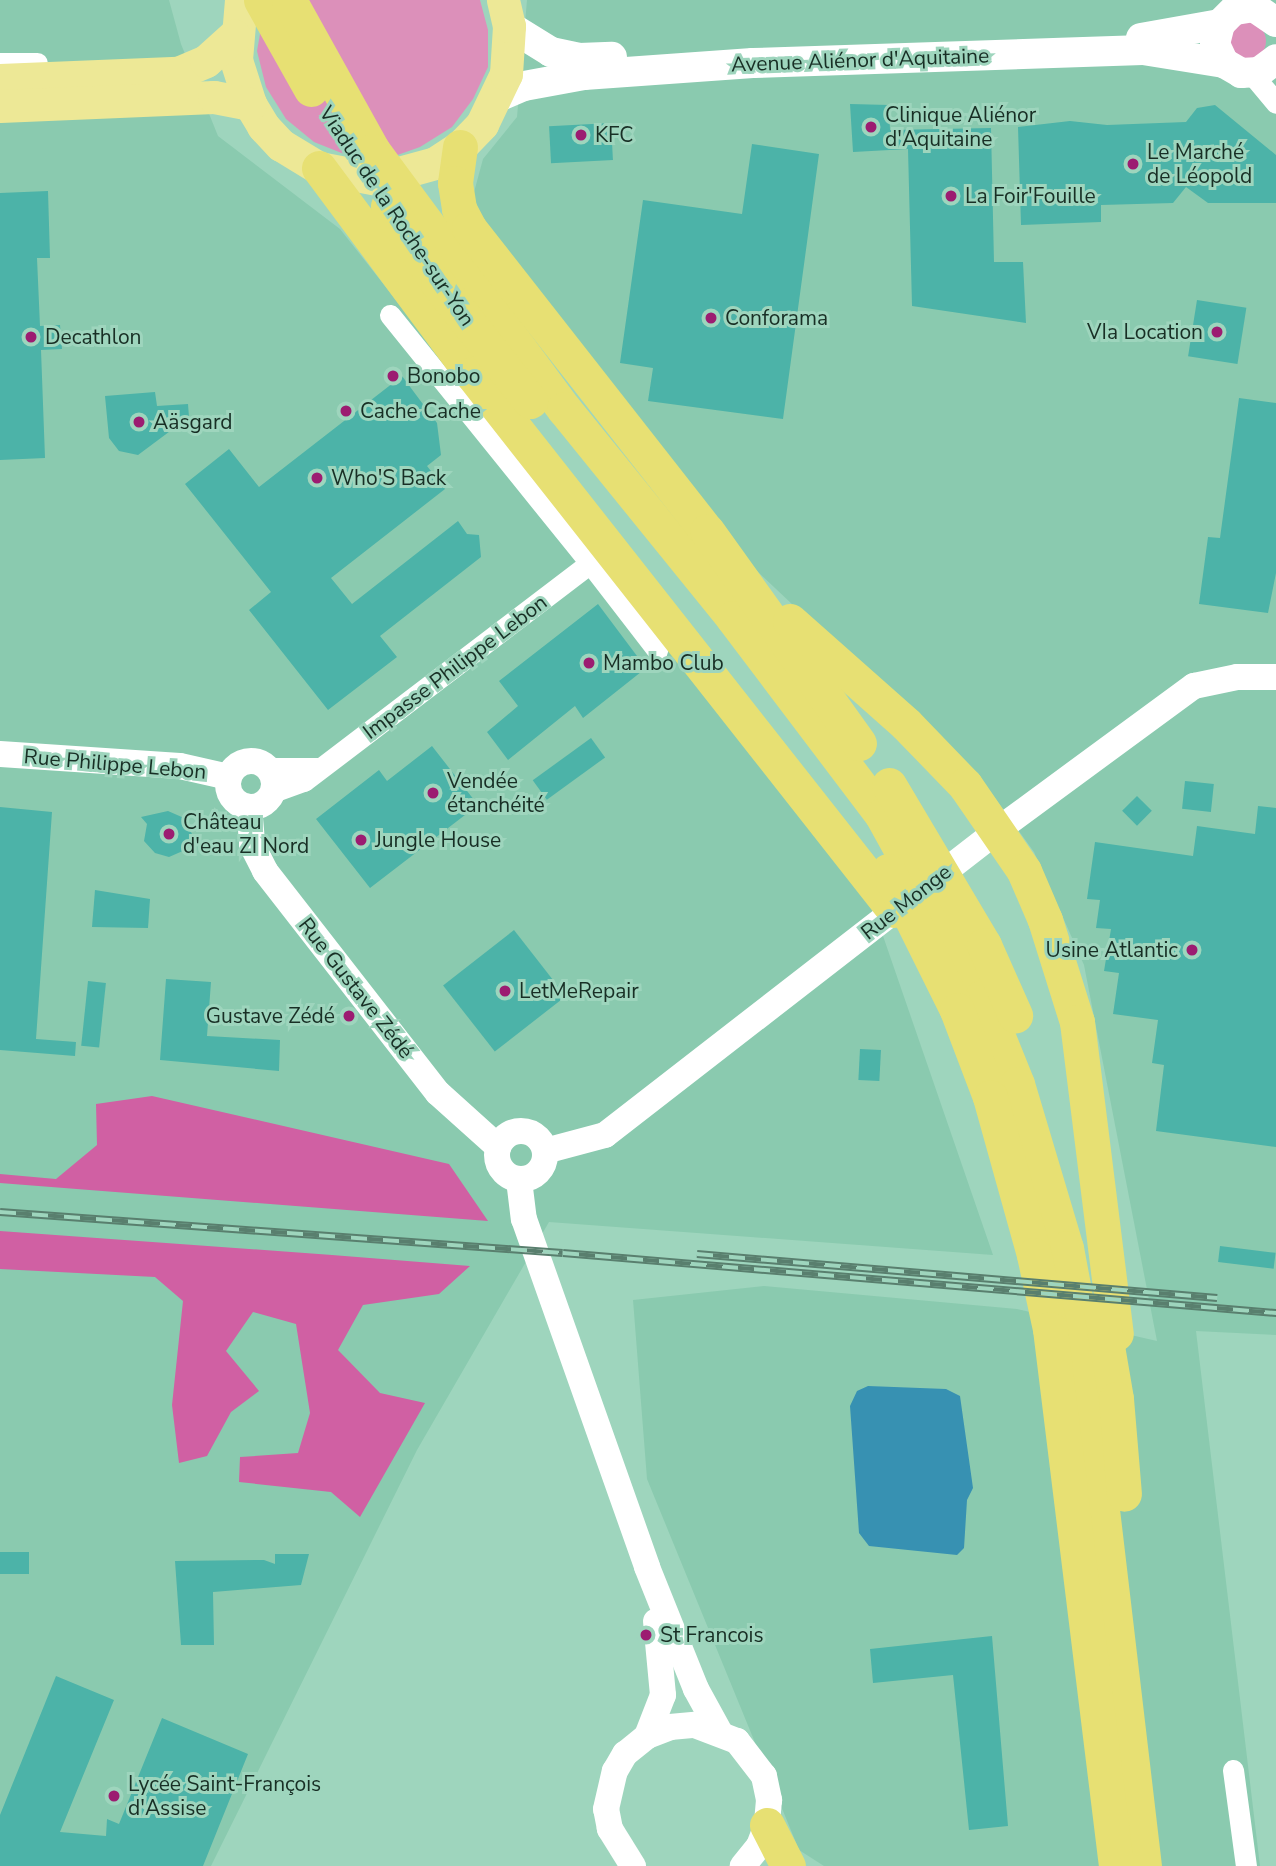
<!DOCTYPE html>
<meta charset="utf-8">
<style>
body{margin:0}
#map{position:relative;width:1276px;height:1866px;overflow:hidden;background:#9ed5bd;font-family:"Nunito Sans",sans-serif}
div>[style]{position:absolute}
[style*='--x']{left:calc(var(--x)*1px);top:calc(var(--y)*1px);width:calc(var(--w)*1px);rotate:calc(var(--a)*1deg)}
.built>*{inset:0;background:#8acaaf}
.green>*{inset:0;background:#dc90ba}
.round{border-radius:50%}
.forest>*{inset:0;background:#d060a3}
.water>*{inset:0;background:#3791b2}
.building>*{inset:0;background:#4cb3a8;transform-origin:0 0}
.minor>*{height:21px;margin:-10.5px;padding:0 10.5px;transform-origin:10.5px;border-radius:10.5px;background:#fff}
.tertiary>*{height:26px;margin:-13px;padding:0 13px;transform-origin:13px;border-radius:13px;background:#fff}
.tertiary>.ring{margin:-13px;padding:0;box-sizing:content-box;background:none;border:26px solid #fff;border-radius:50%}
.secondary>*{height:30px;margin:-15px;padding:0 15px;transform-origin:15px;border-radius:15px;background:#fff}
.primary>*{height:33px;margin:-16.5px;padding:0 16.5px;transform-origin:16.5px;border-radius:16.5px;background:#ede896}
.trunk>*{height:35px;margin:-17.5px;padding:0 17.5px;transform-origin:17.5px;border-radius:17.5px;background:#e7e073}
.rail>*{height:8px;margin-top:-4px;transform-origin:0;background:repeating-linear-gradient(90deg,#9ed5bd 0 16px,#597f6e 0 32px);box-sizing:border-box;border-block:2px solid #597f6e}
.dots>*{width:19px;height:19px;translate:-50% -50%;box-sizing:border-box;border:4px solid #9ed5bd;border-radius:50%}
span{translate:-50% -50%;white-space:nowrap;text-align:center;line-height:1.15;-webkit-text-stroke:6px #9ed5bd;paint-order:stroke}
.street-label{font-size:21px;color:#182f25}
.poi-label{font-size:21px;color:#182f25}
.left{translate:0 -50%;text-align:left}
.right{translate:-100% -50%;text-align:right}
</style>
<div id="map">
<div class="built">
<div style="clip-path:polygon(0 0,169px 0,181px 44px,218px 136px,340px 229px,872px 904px,993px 1255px,549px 1222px,417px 1450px,211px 1866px,0 1866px)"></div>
<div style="clip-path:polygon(527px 0,1276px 0,1276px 1335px,1196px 1331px,1260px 1866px,824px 1866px,799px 1850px,647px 1479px,633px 1300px,764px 1286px,1017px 1309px,1157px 1341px,1084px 965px,1034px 852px,990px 791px,758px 572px,490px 234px,473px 196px,483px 159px,517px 117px)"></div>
</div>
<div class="green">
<div style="clip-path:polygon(266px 0,480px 0,488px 30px,488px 67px,473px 99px,452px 127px,420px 147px,389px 158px,349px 156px,314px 142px,286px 119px,266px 87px,257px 51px)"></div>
<div class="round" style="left:1228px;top:22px;width:38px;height:38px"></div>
</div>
<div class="forest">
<div style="clip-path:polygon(152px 1096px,449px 1164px,488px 1221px,0 1183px,0 1174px,56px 1179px,97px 1145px,96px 1104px)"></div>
<div style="clip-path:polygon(0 1231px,332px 1255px,470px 1266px,439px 1294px,363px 1305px,338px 1350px,380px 1393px,425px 1403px,360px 1517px,331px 1492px,239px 1482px,240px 1457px,298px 1453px,310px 1413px,296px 1324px,253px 1312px,226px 1351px,259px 1391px,231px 1412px,207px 1456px,179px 1463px,172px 1405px,183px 1301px,155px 1277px,0 1269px)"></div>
</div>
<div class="water">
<div style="clip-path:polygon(868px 1386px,946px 1389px,960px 1396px,973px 1488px,967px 1500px,964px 1548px,957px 1555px,869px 1546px,859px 1533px,850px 1406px,857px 1391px)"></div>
</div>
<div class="building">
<div style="clip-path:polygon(850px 104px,889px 105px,890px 130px,991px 128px,994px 262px,1023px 262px,1026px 323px,912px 306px,908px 149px,853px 152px)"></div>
<div style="clip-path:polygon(1215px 105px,1276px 155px,1276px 203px,1208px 203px,1186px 187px,1173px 203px,1101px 205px,1101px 222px,1021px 225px,1018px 127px,1070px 121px,1107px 125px,1186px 122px,1197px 108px)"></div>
<div style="left:611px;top:123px;width:37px;height:62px;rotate:87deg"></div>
<div style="clip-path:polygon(752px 144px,819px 154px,783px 419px,648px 401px,653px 368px,620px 363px,643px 200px,742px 214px)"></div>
<div style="clip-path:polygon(48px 191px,50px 258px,37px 258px,40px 326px,60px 325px,62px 349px,41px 350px,45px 458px,0 460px,0 193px)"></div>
<div style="left:1197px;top:300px;width:50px;height:57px;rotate:9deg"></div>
<div style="clip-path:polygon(402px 376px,437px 423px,441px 455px,427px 466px,445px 489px,331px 578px,352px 604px,458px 521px,467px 534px,479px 535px,481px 557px,380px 636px,397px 657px,328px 710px,249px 610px,271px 592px,185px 484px,229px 449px,259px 487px)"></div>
<div style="clip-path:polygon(155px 392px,157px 406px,188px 404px,189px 417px,138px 455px,119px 451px,109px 438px,105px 396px)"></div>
<div style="clip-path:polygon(1239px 398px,1276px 403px,1276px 573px,1268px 613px,1199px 604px,1208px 537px,1220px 538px)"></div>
<div style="clip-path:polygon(598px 604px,646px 668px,583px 718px,575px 706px,508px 760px,487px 732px,518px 706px,499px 681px)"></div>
<div style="left:591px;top:738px;width:24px;height:72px;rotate:54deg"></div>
<div style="clip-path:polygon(432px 746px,478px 805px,370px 888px,316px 819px,379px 770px,387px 781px)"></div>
<div style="left:1185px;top:781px;width:29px;height:28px;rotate:6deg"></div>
<div style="left:1137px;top:796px;width:21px;height:21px;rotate:45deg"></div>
<div style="clip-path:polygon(1258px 806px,1276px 808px,1276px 1147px,1156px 1131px,1164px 1065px,1152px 1063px,1158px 1020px,1113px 1014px,1119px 973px,1104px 971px,1111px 929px,1096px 928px,1100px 900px,1087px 899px,1095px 842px,1193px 856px,1197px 826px,1255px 834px)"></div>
<div style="clip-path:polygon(0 807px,52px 812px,36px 1039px,76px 1042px,75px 1056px,0 1050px)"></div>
<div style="clip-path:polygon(168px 811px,184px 818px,192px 834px,185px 850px,169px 857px,155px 853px,144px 841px,147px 824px,141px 817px)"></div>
<div style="clip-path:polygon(95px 890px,150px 899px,148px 928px,92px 927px)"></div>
<div style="left:514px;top:930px;width:84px;height:90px;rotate:52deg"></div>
<div style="clip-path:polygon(166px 979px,211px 982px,207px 1036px,280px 1040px,279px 1071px,160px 1060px)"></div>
<div style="left:88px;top:981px;width:18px;height:65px;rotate:6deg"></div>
<div style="left:860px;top:1049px;width:21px;height:31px;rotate:3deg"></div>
<div style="left:1220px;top:1246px;width:56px;height:16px;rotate:7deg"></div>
<div style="left:0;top:1552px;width:29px;height:22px"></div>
<div style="clip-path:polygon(275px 1554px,309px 1554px,301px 1585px,213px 1592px,214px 1645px,181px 1645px,175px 1561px,264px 1560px,275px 1564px)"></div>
<div style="clip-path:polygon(992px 1636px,1008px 1826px,969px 1830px,953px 1675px,873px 1683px,870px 1649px)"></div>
<div style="clip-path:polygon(56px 1676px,114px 1700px,60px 1832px,106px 1836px,107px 1819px,119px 1824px,162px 1718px,248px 1754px,203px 1866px,0 1866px,0 1815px)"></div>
</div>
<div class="minor">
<div style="--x:0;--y:63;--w:37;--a:0"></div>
<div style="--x:1251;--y:73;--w:39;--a:50"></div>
<div style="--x:390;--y:315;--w:319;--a:51.1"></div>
<div style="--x:268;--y:768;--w:50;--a:0"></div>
<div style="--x:273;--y:792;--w:33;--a:-20"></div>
<div style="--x:304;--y:781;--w:360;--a:-37.3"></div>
<div style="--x:590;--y:563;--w:110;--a:52.4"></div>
<div style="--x:1233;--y:1770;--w:97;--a:82.3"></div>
</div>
<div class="tertiary">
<div style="--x:0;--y:754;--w:180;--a:3.8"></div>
<div style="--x:180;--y:766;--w:50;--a:12.7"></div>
<div class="ring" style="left:228px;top:761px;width:20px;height:20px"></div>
<div style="--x:249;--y:807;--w:38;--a:85"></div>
<div style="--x:252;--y:845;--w:29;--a:63"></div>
<div style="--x:265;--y:871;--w:281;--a:52.1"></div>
<div style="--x:438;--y:1093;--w:81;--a:42"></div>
<div class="ring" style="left:497px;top:1131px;width:22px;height:22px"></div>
<div style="--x:545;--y:1151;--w:62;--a:-14.9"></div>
<div style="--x:605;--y:1135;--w:499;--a:-37.8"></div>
<div style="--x:999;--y:829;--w:242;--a:-36.3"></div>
<div style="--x:1194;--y:686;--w:44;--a:-11.8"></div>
<div style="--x:1237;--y:677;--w:39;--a:0"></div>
<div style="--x:519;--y:1180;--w:39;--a:83"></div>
<div style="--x:524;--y:1219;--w:369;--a:70.5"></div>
<div style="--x:647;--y:1567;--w:131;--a:68.1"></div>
<div style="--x:696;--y:1689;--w:48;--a:61.3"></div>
<div style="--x:647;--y:1736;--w:44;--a:-68.7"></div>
<div style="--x:663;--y:1695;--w:74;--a:-95.4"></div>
<div style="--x:633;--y:1866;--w:44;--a:-121.9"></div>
<div style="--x:610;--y:1829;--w:20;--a:-101"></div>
<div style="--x:606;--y:1809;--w:39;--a:-77"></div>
<div style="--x:615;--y:1771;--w:20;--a:-60"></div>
<div style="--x:625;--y:1754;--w:28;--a:-39"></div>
<div style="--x:647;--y:1736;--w:25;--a:-21"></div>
<div style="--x:670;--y:1727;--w:25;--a:-5"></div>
<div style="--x:695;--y:1725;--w:45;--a:20.9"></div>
<div style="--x:737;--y:1741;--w:44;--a:52.4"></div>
<div style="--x:764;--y:1776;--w:25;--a:78"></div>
<div style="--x:769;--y:1800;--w:25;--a:95"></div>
<div style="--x:767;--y:1825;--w:22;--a:111"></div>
<div style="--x:759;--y:1846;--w:26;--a:129"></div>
</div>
<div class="secondary">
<div style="--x:1276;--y:22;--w:27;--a:-146"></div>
<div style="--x:1254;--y:7;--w:20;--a:171"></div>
<div style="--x:1234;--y:10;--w:20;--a:135"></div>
<div style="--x:1220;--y:24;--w:21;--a:104"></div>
<div style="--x:1215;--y:44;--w:21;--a:65"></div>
<div style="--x:1224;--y:63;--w:20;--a:30"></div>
<div style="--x:1241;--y:73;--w:18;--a:-3"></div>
<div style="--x:1259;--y:72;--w:21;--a:-37"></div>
<div style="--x:509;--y:26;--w:49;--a:31.8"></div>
<div style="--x:551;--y:52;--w:29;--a:12"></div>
<div style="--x:579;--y:58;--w:33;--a:-2"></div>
<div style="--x:1141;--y:38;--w:80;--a:-10"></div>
<div style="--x:498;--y:97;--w:28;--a:-23"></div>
<div style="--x:524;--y:86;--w:61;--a:-10.4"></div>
<div style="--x:584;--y:75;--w:169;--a:-4.1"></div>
<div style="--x:753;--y:63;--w:390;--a:-1.9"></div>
<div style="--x:1143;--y:50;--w:82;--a:9.1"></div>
</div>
<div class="primary">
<div style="--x:241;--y:0;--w:60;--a:94.8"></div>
<div style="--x:236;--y:60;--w:46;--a:72.3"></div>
<div style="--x:250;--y:104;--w:26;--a:59"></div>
<div style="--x:263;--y:126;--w:26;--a:47"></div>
<div style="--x:281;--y:145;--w:44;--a:31.2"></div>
<div style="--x:319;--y:168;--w:59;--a:10.7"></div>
<div style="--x:377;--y:179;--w:60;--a:-15.4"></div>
<div style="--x:435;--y:163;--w:30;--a:-33"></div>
<div style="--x:460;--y:147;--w:32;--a:-46"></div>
<div style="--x:482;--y:124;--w:55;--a:-64.4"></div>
<div style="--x:506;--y:74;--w:48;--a:-86.4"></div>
<div style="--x:509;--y:26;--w:27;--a:-103"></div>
<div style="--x:0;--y:80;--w:178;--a:-2.3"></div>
<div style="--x:178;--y:73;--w:30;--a:-23"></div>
<div style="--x:206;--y:61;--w:38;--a:-42"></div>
<div style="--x:0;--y:106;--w:214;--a:-2.4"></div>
<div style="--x:214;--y:97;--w:37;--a:11"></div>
</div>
<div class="trunk">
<div style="--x:261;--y:0;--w:102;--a:60.7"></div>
<div style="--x:289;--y:0;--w:173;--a:60.9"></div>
<div style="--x:373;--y:151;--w:321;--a:53.5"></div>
<div style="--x:564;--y:409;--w:269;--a:51"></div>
<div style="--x:733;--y:618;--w:247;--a:52.9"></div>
<div style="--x:882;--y:815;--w:208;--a:61.2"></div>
<div style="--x:982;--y:997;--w:94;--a:68.1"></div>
<div style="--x:1017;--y:1084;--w:171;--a:73.4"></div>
<div style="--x:1066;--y:1248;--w:76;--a:79.4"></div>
<div style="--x:1080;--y:1323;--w:547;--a:83.28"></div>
<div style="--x:460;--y:147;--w:36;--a:98"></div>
<div style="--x:455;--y:183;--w:26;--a:81"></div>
<div style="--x:459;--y:209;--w:21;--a:62"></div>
<div style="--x:469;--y:228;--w:385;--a:51.9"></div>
<div style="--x:707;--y:531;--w:261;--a:54.4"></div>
<div style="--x:319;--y:168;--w:257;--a:53.4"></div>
<div style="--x:472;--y:374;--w:682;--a:51.79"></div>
<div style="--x:388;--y:206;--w:93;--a:57.3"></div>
<div style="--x:438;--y:284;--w:149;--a:51.8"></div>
<div style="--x:790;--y:621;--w:155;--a:41.6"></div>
<div style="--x:906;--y:724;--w:85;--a:46"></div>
<div style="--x:965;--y:785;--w:104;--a:55.5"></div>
<div style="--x:1024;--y:871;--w:53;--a:66.8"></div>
<div style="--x:1045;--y:920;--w:107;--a:72.6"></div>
<div style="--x:1077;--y:1022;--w:314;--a:82.9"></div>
<div style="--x:889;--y:785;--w:186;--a:59.3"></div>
<div style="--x:984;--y:945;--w:77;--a:66.1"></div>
<div style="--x:888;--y:871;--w:155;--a:63.6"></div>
<div style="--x:957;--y:1010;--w:93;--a:69.2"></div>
<div style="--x:990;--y:1097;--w:164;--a:74.4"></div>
<div style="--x:1034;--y:1255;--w:76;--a:77.8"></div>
<div style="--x:1050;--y:1329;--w:541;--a:82.99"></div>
<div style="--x:1101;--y:1311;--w:89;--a:80.3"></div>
<div style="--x:1116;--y:1399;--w:95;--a:85.2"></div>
<div style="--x:767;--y:1825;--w:46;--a:62.9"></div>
</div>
<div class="rail">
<div style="--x:0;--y:1212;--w:564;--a:4.17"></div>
<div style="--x:563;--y:1253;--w:716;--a:4.81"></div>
<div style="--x:697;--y:1254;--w:522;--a:4.84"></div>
</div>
<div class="dots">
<div style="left:871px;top:127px;background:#9c1c71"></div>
<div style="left:581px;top:135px;background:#9c1c71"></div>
<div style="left:1133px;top:164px;background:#9c1c71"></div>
<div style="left:951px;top:196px;background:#9c1c71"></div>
<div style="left:711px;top:318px;background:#9c1c71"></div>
<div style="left:1217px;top:332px;background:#9c1c71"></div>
<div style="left:31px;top:337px;background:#9c1c71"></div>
<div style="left:393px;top:376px;background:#9c1c71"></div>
<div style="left:346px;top:411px;background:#9c1c71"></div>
<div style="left:139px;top:422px;background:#9c1c71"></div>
<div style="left:317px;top:478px;background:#9c1c71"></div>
<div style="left:589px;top:663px;background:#9c1c71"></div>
<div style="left:433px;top:793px;background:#9c1c71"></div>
<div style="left:169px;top:834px;background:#9c1c71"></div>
<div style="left:361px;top:840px;background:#9c1c71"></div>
<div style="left:1192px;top:950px;background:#9c1c71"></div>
<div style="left:505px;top:991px;background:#9c1c71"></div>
<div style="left:349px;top:1016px;background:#9c1c71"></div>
<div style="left:646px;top:1635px;background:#9c1c71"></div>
<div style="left:114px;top:1796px;background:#9c1c71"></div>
</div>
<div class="street-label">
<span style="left:860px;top:60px;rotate:-2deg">Avenue Aliénor d'Aquitaine</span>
<span style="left:397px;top:216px;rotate:56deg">Viaduc de la Roche-sur-Yon</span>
<span style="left:455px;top:667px;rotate:-37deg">Impasse Philippe Lebon</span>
<span style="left:115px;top:764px;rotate:5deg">Rue Philippe Lebon</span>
<span style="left:906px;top:902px;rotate:-38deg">Rue Monge</span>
<span style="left:356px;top:988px;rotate:52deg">Rue Gustave Zédé</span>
</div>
<div class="poi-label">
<span class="left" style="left:885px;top:127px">Clinique Aliénor<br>d'Aquitaine</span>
<span class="left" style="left:595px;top:135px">KFC</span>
<span class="left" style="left:1147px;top:164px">Le Marché<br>de Léopold</span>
<span class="left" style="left:965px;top:196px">La Foir'Fouille</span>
<span class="left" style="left:725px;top:318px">Conforama</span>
<span class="right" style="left:1203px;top:332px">VIa Location</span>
<span class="left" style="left:45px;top:337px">Decathlon</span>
<span class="left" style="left:407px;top:376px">Bonobo</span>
<span class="left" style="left:360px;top:411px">Cache Cache</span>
<span class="left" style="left:153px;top:422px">Aäsgard</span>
<span class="left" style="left:331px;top:478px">Who'S Back</span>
<span class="left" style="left:603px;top:663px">Mambo Club</span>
<span class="left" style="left:447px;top:793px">Vendée<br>étanchéité</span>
<span class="left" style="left:183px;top:834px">Château<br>d'eau ZI Nord</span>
<span class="left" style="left:375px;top:840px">Jungle House</span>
<span class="right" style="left:1178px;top:950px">Usine Atlantic</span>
<span class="left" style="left:519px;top:991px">LetMeRepair</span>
<span class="right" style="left:335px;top:1016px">Gustave Zédé</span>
<span class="left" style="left:660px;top:1635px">St Francois</span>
<span class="left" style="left:128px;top:1796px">Lycée Saint-François<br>d'Assise</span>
</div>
</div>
